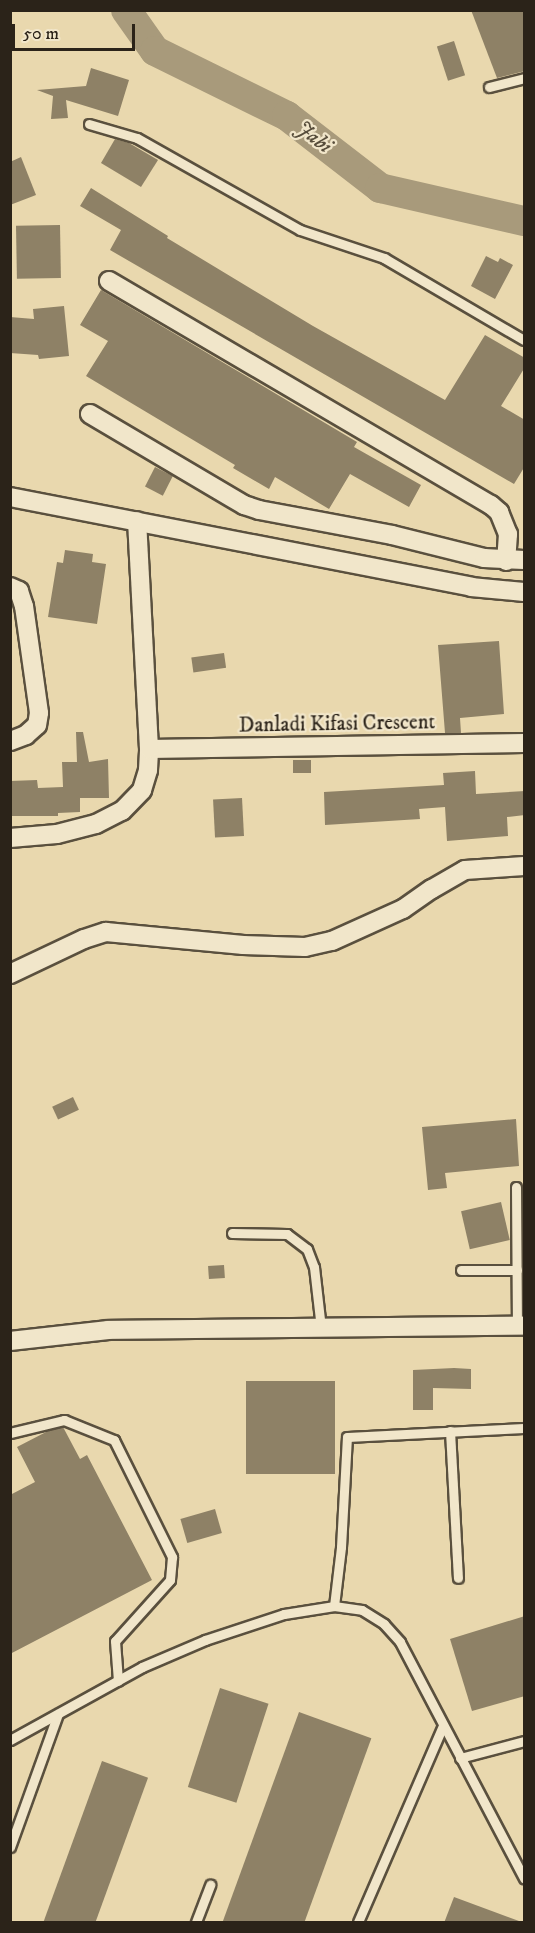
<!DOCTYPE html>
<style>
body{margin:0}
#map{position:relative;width:535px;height:1933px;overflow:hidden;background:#e9d8ae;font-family:"IM FELL DW Pica",serif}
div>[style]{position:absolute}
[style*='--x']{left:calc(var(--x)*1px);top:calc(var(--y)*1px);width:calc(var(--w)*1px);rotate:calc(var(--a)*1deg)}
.river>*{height:30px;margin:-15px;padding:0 15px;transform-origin:15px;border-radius:15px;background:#a89a7b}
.building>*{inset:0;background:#8e8166;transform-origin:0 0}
.roads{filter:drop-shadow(2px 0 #5a503e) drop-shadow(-2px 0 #5a503e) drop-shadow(0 2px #5a503e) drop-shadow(0 -2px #5a503e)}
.lane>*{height:9px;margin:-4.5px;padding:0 4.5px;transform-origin:4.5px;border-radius:4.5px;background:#f1e6ca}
.street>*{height:18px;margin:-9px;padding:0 9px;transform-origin:9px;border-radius:9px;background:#f1e6ca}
span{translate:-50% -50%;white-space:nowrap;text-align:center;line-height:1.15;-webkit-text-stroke:4.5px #f1e6ca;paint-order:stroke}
.street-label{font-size:21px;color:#2b2319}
.water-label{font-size:22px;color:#574d3b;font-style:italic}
.frame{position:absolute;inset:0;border:12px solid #2b2319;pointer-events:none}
.scale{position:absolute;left:12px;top:24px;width:123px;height:27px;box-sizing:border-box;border:3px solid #2b2319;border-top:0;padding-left:8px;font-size:18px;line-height:21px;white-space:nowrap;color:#2b2319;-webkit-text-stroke:4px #f1e6ca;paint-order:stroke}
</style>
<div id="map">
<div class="river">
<div style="--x:126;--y:10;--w:50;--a:54.7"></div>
<div style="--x:155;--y:51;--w:147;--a:26.2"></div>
<div style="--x:287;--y:116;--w:118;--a:37.7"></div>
<div style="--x:380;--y:188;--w:148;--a:12.9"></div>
</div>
<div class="building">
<div style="clip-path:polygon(471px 10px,525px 10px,525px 71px,497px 78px)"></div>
<div style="left:454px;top:41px;width:36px;height:18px;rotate:72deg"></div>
<div style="clip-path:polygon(91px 68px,129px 80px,118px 116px,66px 100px,68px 118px,51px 119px,53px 96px,37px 90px,86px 86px)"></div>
<div style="clip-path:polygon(115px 139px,129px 143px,158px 160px,141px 187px,101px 163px)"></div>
<div style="clip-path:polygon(21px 157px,36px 195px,10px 205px,10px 162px)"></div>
<div style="clip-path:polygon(91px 188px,168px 236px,167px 238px,313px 326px,445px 400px,485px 335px,525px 358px,525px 367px,501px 406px,525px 420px,525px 466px,514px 484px,110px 250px,121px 230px,80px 206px)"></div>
<div style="left:60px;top:225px;width:53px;height:44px;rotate:89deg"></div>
<div style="clip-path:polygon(486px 256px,498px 262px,500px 258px,513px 265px,495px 299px,471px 286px)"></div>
<div style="clip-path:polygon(101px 290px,357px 442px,354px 447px,421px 485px,409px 507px,350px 474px,329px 509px,275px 477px,269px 489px,233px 468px,235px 465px,86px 376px,108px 341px,80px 325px)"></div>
<div style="clip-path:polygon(64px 306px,69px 356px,39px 359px,38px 355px,10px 353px,10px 317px,34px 319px,33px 309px)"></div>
<div style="left:155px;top:467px;width:20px;height:22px;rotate:27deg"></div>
<div style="clip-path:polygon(65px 550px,93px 554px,92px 562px,106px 564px,97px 624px,48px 617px,57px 562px,63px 563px)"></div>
<div style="clip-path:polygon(499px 641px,504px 714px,460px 718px,461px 733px,445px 733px,438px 645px)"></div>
<div style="left:224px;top:653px;width:15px;height:33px;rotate:82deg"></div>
<div style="clip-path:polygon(76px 732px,83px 732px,89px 762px,108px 759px,109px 798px,80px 798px,80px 812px,58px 813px,58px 816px,10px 816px,10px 781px,37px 780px,38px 788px,63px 787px,62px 762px,77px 762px)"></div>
<div style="left:293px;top:760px;width:18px;height:13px"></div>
<div style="clip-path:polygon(475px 771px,476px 794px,525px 791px,525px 815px,507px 817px,508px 836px,447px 841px,445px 807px,419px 809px,420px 819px,325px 825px,324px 792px,444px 785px,443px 773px)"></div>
<div style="left:242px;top:798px;width:38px;height:29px;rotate:87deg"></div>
<div style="left:73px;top:1097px;width:14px;height:23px;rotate:65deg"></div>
<div style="clip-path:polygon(516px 1119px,519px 1166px,445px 1173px,447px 1188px,428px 1190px,422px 1127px)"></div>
<div style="left:501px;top:1202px;width:39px;height:41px;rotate:77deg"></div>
<div style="left:224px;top:1265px;width:13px;height:16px;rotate:86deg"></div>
<div style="clip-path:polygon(454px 1368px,471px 1369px,471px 1389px,433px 1388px,433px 1410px,413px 1410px,413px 1370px)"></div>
<div style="left:335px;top:1381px;width:93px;height:89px;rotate:90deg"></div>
<div style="clip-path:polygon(63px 1427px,80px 1459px,87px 1455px,152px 1580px,10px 1654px,10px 1495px,35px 1482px,17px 1447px,48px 1431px)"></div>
<div style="left:215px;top:1509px;width:25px;height:36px;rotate:74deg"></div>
<div style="clip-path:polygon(525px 1616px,525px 1696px,472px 1711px,450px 1639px)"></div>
<div style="left:220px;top:1688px;width:51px;height:104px;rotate:18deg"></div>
<div style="left:299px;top:1712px;width:77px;height:225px;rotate:20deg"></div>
<div style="left:102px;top:1761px;width:49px;height:172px;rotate:20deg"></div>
<div style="clip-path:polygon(454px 1897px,519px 1921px,518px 1923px,444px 1923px)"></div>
</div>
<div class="roads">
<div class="lane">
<div style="--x:489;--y:87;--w:36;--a:-14"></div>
<div style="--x:89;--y:124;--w:50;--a:16.3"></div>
<div style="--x:137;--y:138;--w:187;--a:29.4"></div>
<div style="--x:300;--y:230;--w:89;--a:18.4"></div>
<div style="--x:384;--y:258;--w:162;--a:30.4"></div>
<div style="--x:516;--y:1187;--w:139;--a:89.6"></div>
<div style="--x:232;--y:1233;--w:55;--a:1"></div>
<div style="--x:287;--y:1234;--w:25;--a:37"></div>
<div style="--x:307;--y:1249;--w:19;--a:69"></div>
<div style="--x:314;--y:1267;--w:61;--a:83.5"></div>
<div style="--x:461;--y:1270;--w:56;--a:0"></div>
<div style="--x:450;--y:1431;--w:147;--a:86.9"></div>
<div style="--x:10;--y:1433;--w:56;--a:-13.5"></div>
<div style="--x:64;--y:1420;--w:54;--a:21.8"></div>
<div style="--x:114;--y:1440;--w:131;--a:63.6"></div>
<div style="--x:172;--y:1557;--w:23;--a:95"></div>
<div style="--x:170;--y:1580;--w:82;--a:132"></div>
<div style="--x:115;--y:1641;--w:40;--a:85.7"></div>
<div style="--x:334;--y:1606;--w:59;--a:-83.2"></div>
<div style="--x:341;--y:1547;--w:110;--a:-86.9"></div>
<div style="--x:347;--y:1437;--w:177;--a:-2.9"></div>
<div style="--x:10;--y:1740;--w:151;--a:-28.9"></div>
<div style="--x:142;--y:1667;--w:69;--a:-23.2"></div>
<div style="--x:205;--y:1640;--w:83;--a:-18.2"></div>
<div style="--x:284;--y:1614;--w:51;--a:-9.1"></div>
<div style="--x:334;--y:1606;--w:28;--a:8"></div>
<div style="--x:362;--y:1610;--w:26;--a:32"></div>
<div style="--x:384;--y:1624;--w:24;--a:48"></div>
<div style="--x:400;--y:1642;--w:267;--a:62.3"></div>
<div style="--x:460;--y:1758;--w:66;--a:-14.9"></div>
<div style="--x:10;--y:1847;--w:141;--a:-70.2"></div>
<div style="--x:196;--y:1922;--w:40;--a:-69"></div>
<div style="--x:358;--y:1922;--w:214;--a:-66.6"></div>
</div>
<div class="street">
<div style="--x:109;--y:281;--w:443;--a:30.4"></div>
<div style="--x:491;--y:505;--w:11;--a:41"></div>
<div style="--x:499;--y:512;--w:24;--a:68"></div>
<div style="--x:508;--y:534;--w:27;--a:94"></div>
<div style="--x:90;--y:414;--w:179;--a:30.6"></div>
<div style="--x:244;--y:505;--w:16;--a:18"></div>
<div style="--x:259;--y:510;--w:135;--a:10.6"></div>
<div style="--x:392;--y:535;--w:95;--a:14"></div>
<div style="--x:484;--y:558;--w:40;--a:2.9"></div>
<div style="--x:10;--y:497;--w:470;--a:11"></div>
<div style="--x:471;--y:587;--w:53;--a:5.4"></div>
<div style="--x:10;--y:587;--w:10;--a:24"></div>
<div style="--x:19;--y:591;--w:16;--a:72"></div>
<div style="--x:24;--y:606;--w:108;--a:82"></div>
<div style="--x:39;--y:713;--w:12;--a:99"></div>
<div style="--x:37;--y:725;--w:15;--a:138"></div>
<div style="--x:26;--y:735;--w:17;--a:159"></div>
<div style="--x:149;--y:749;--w:375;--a:-0.9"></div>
<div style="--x:10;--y:838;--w:47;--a:-4.9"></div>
<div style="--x:57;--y:834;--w:40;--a:-14.4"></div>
<div style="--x:96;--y:824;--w:29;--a:-27"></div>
<div style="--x:122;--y:811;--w:29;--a:-46"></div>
<div style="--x:142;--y:790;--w:21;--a:-73"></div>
<div style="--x:148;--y:770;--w:21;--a:-87"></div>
<div style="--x:149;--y:749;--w:228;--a:-93"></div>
<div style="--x:10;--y:974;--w:82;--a:-25.3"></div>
<div style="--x:84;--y:939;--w:23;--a:-18"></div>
<div style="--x:106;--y:932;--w:138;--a:5.4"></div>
<div style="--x:243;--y:945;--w:62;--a:1.8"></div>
<div style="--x:305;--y:947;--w:28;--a:-13"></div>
<div style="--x:332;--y:941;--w:78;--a:-24.3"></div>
<div style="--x:403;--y:909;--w:35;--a:-35"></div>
<div style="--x:432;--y:889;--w:38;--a:-30"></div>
<div style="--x:465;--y:870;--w:59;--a:-3.9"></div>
<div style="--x:10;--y:1341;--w:99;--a:-6.4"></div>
<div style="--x:108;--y:1330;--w:416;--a:-0.6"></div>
</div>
</div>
<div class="street-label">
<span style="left:337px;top:724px;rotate:-1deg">Danladi Kifasi Crescent</span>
</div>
<div class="water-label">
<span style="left:314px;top:137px;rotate:38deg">Jabi</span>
</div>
<div class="frame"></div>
<div class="scale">50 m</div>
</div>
